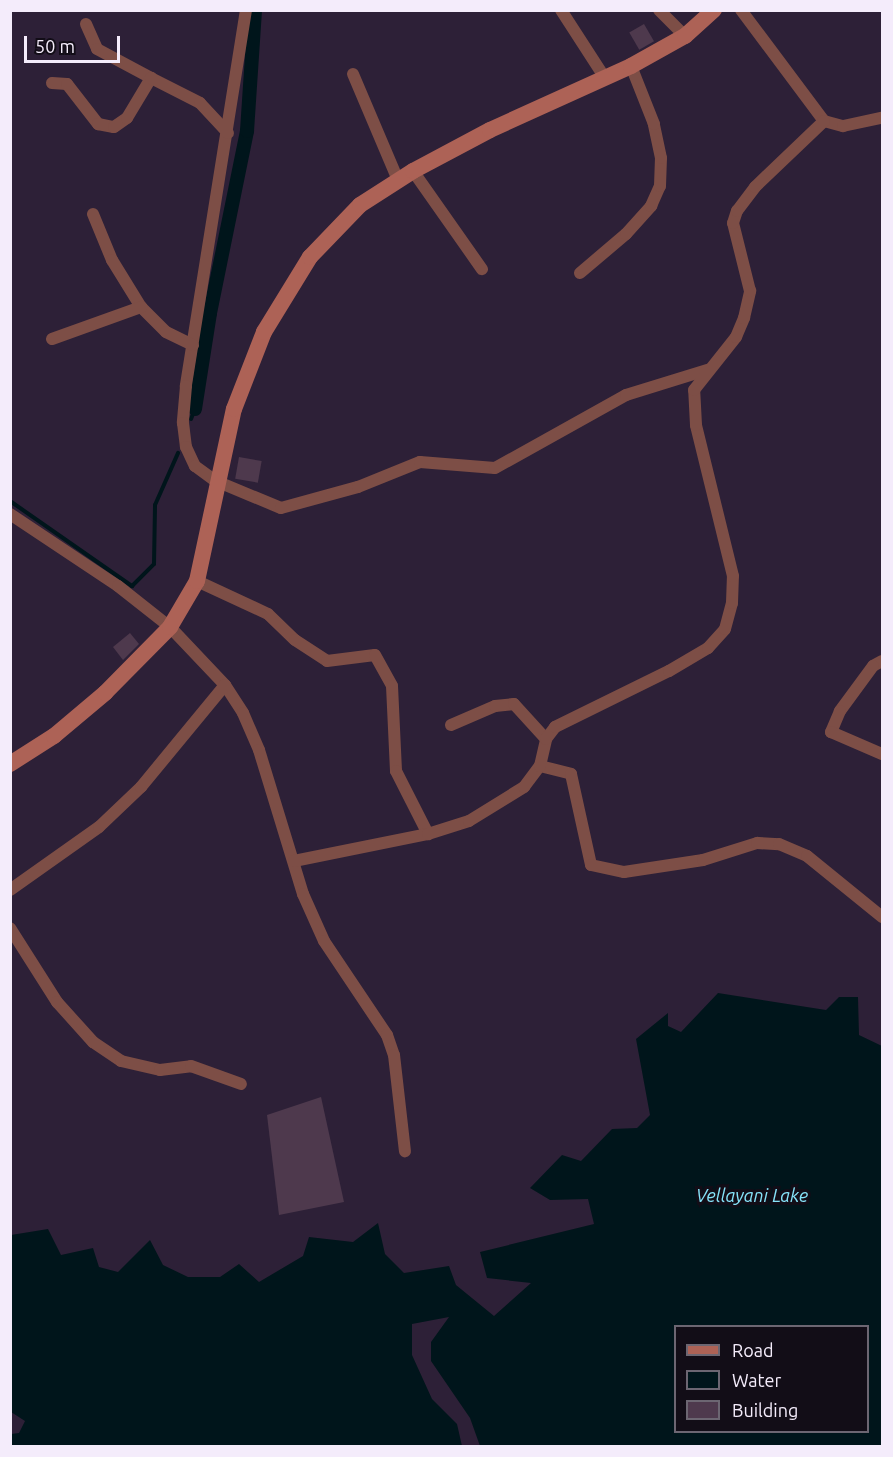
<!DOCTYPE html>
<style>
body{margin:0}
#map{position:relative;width:893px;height:1457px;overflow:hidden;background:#2d2037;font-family:Ubuntu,sans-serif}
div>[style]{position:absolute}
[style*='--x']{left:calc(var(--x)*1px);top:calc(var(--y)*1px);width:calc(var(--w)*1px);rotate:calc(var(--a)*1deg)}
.water>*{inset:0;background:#00151b}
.stream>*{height:4px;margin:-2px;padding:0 2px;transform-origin:2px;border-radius:2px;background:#00151b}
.canal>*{height:14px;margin:-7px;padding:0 7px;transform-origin:7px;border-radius:7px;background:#00151b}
.building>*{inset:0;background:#4e394d;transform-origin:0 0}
.street>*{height:12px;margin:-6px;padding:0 6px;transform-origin:6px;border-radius:6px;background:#7d4e46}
.secondary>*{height:16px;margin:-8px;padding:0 8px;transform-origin:8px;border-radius:8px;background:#ad6256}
span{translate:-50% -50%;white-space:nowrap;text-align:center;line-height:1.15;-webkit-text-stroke:6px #120d17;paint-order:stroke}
.water-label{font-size:18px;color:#86e3f9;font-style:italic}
.frame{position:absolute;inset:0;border:12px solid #f4ecfb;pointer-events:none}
.legend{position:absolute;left:674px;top:1325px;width:195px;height:108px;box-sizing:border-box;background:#120d17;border:2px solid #6c6672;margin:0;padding:8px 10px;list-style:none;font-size:18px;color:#f4ecfb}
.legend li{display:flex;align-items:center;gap:12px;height:30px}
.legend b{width:30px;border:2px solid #6c6672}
.scale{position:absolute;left:24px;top:36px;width:96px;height:27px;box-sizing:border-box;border:3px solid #f4ecfb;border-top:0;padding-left:8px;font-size:18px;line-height:21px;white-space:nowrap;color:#f4ecfb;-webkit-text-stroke:4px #120d17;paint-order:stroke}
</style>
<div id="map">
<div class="water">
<div style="clip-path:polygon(evenodd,718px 993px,826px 1010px,839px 997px,858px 997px,859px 1035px,882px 1046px,882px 1446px,480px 1446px,470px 1418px,431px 1361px,431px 1342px,449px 1317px,412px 1324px,412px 1355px,432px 1399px,457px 1424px,462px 1446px,11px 1446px,11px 1434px,19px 1433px,25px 1421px,11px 1412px,11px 1235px,48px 1229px,61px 1255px,93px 1248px,99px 1267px,118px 1272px,150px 1240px,163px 1265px,188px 1277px,220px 1277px,239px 1264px,259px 1282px,303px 1256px,309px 1237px,353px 1242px,378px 1223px,385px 1254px,404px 1273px,449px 1266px,456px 1285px,494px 1316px,531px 1283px,487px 1278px,480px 1252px,594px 1224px,588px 1199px,550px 1200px,530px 1188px,562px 1155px,581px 1161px,612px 1129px,637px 1128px,650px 1115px,636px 1039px,668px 1013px,668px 1026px,681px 1032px,718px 993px,676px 1326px,868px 1326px,868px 1432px,676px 1432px,676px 1326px)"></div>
</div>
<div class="stream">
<div style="--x:191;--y:419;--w:11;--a:-68"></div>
<div style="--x:10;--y:501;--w:149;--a:34.9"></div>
<div style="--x:132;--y:586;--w:31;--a:-45"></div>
<div style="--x:154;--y:564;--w:59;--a:-89"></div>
<div style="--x:155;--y:505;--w:57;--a:-66.1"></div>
</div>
<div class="canal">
<div style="--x:195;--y:409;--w:97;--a:-81.1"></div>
<div style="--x:210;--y:313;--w:186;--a:-78.5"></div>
<div style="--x:247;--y:131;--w:121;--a:-86.2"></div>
</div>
<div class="building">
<div style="left:644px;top:24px;width:20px;height:17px;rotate:60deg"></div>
<div style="left:239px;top:457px;width:23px;height:22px;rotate:10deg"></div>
<div style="clip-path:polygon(130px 633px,139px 644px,123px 660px,113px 647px)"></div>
<div style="clip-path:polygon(321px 1097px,344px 1202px,279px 1215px,267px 1115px)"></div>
</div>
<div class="street">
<div style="--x:246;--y:10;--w:381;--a:99.1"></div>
<div style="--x:186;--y:386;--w:37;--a:95"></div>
<div style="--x:183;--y:423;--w:24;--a:83"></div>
<div style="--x:186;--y:447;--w:21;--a:65"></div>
<div style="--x:195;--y:466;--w:26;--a:36"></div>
<div style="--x:216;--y:481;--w:70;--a:22.6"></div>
<div style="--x:281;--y:508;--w:80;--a:-15.3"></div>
<div style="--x:358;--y:487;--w:67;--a:-22"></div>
<div style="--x:420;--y:462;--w:75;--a:4.6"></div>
<div style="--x:495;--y:468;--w:150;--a:-29.1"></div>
<div style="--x:626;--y:395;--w:85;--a:-17.2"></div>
<div style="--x:561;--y:10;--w:81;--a:57.1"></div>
<div style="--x:659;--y:10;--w:37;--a:45"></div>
<div style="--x:741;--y:10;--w:139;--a:53.2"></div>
<div style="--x:824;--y:121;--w:20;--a:15"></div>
<div style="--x:843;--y:126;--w:40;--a:-12"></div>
<div style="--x:86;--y:24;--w:27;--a:66"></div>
<div style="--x:97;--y:49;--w:61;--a:28.2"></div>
<div style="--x:353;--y:74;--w:115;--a:67"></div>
<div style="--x:52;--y:83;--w:15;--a:4"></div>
<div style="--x:67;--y:84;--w:51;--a:52.2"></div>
<div style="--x:98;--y:124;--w:16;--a:11"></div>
<div style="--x:114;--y:127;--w:16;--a:-35"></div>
<div style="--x:127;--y:118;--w:47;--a:-59"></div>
<div style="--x:151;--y:78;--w:55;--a:27"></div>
<div style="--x:200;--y:103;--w:41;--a:47"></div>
<div style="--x:413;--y:171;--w:120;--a:54.9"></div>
<div style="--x:93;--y:214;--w:50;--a:67.6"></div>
<div style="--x:112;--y:260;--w:55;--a:58.3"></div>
<div style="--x:141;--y:307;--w:35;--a:45"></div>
<div style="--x:166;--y:332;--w:30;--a:26"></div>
<div style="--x:580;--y:273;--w:60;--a:-40.3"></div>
<div style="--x:626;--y:234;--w:38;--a:-48"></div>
<div style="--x:651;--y:206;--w:22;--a:-66"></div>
<div style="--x:660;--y:186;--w:28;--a:-88"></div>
<div style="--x:661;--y:158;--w:35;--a:-102"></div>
<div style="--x:654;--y:124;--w:62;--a:-111.6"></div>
<div style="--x:52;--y:339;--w:95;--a:-19.8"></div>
<div style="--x:10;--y:514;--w:130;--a:33.7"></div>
<div style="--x:118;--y:586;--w:66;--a:38.3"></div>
<div style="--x:170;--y:627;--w:80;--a:46.5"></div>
<div style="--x:225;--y:685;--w:33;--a:57"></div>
<div style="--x:243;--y:713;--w:40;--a:66.6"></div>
<div style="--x:259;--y:750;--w:151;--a:73"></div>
<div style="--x:303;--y:894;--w:51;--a:65.9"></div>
<div style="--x:324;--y:941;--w:113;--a:56.2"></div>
<div style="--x:387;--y:1035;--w:21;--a:71"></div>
<div style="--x:394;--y:1055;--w:97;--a:83.5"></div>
<div style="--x:197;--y:581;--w:78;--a:24.9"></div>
<div style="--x:268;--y:614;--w:37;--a:44"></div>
<div style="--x:295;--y:640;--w:38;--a:33"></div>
<div style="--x:327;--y:661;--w:48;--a:-7.1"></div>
<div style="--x:375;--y:655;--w:35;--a:61"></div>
<div style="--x:392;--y:686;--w:85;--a:87.3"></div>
<div style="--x:396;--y:771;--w:71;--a:63.1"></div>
<div style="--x:882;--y:661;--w:10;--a:151"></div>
<div style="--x:873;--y:666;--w:56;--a:126.3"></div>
<div style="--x:840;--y:711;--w:23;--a:113"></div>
<div style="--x:831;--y:732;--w:56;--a:23.3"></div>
<div style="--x:451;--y:725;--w:48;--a:-23.4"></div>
<div style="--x:495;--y:706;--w:19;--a:-6"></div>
<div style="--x:514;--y:704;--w:47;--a:47.6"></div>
<div style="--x:540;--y:766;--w:32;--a:14"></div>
<div style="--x:571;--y:774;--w:93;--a:77.6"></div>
<div style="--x:591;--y:865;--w:34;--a:12"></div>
<div style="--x:624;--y:872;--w:80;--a:-8.6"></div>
<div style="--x:703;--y:860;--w:57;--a:-17.5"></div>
<div style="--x:757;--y:843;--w:22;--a:3"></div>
<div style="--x:779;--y:844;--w:30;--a:23"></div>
<div style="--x:807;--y:856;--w:97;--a:39.1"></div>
<div style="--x:294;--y:861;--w:137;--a:-11.4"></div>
<div style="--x:428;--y:834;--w:43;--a:-17.6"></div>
<div style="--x:469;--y:821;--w:65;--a:-31.7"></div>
<div style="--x:524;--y:787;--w:26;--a:-53"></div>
<div style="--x:540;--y:766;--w:28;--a:-77"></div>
<div style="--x:546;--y:739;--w:15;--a:-53"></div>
<div style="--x:555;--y:727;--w:127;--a:-26.2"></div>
<div style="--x:669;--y:671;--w:45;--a:-30.5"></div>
<div style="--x:708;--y:648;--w:25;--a:-48"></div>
<div style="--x:725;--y:629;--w:27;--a:-75"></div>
<div style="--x:732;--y:603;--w:27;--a:-88"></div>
<div style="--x:733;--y:576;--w:155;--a:-103.8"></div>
<div style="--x:696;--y:425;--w:35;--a:-93"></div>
<div style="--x:694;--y:390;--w:68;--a:-51.6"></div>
<div style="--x:736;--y:337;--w:21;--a:-67"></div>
<div style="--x:744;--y:318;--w:28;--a:-77"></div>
<div style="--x:750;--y:291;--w:70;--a:-104"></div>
<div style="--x:733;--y:223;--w:13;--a:-72"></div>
<div style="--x:737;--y:211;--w:30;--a:-53"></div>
<div style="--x:755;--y:187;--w:95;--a:-43.7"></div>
<div style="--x:10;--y:890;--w:109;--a:-35.3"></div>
<div style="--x:99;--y:827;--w:58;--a:-43.6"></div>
<div style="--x:141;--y:787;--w:132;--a:-50.5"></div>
<div style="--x:10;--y:928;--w:88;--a:57.6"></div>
<div style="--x:57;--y:1002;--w:54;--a:48"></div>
<div style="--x:93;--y:1042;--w:34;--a:34"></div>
<div style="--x:121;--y:1061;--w:40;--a:13"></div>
<div style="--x:160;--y:1070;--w:31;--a:-7"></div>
<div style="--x:191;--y:1066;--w:53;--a:19.8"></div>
</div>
<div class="secondary">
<div style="--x:10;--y:764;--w:52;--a:-32.5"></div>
<div style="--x:54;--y:736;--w:67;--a:-40.1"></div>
<div style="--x:105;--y:693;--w:93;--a:-45.4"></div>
<div style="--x:170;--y:627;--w:53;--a:-59.6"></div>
<div style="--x:197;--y:581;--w:176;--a:-77.9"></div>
<div style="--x:234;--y:409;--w:83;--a:-68.7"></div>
<div style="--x:264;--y:332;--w:88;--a:-58.5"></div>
<div style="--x:310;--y:257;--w:72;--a:-46.1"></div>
<div style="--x:360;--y:205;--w:63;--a:-32.7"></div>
<div style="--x:413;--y:171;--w:87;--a:-28"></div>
<div style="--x:490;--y:130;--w:155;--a:-24.4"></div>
<div style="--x:631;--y:66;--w:62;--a:-29.1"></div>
<div style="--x:685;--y:36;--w:39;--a:-42"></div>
</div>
<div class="water-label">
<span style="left:752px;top:1195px">Vellayani Lake</span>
</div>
<div class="frame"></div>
<ul class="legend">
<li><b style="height:8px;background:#ad6256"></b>Road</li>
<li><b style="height:16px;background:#00151b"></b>Water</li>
<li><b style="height:16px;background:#4e394d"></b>Building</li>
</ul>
<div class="scale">50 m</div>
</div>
